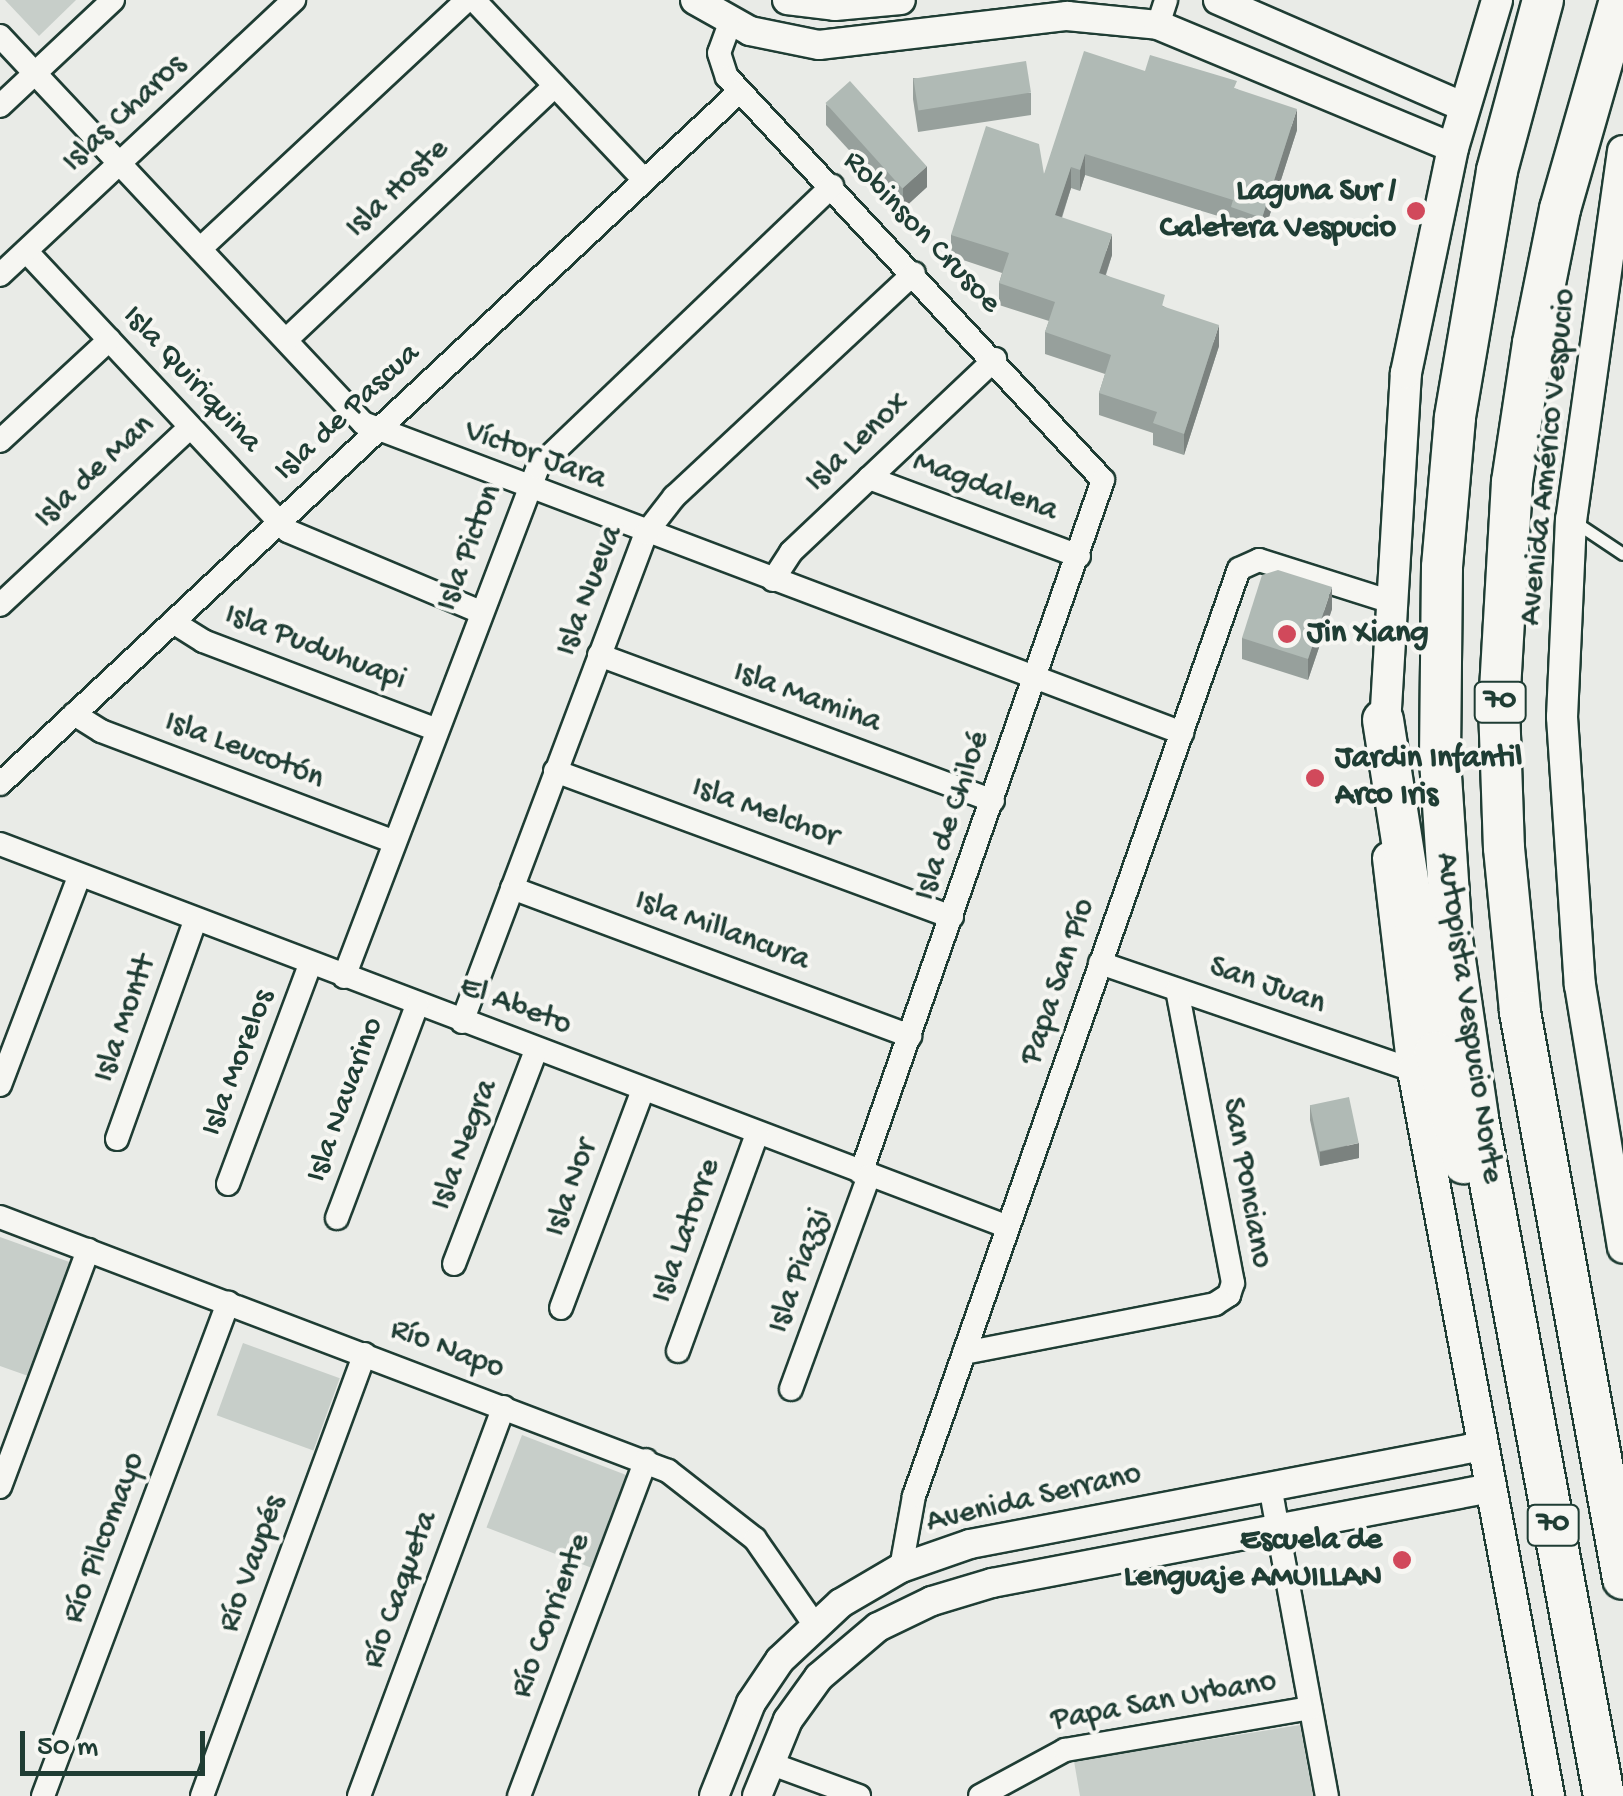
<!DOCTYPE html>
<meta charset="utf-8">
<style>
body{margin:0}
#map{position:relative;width:1623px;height:1796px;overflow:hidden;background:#e9ebe7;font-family:"Gochi Hand",sans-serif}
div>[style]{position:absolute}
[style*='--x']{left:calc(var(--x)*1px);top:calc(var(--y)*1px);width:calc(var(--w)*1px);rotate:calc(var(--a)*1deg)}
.green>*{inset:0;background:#c7cec9;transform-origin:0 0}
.roads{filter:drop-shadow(2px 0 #1f3d34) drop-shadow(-2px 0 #1f3d34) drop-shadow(0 2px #1f3d34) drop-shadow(0 -2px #1f3d34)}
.service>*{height:11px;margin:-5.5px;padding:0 5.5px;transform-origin:5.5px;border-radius:5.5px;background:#f6f6f2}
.minor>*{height:22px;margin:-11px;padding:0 11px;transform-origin:11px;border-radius:11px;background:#f6f6f2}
.tertiary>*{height:28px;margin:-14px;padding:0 14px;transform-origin:14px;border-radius:14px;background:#f6f6f2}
.secondary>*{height:30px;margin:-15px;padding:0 15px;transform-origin:15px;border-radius:15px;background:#f6f6f2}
.motorway>*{height:40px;margin:-20px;padding:0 20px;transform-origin:20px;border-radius:20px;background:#f6f6f2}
.wall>*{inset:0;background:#97a09c}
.shaded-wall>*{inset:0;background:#7b827f}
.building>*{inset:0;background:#b0bab5;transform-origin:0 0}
.dots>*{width:28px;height:28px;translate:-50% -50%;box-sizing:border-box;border:5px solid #f6f6f2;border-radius:50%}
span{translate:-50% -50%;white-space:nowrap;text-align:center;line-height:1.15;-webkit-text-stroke:8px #f6f6f2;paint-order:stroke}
.shield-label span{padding:2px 8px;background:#f6f6f2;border:2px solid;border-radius:8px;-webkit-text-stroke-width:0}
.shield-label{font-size:30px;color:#1f3d34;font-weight:700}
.street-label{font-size:32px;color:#1f3d34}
.poi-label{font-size:32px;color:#1f3d34;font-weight:700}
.right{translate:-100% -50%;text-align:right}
.left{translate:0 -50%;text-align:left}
.scale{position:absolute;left:20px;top:1731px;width:185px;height:45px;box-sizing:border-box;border:5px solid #1f3d34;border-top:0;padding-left:12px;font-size:30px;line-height:35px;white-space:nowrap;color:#1f3d34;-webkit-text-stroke:8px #f6f6f2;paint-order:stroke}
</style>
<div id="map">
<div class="green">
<div style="clip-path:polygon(5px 0,76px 0,39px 36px)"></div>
<div style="clip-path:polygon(0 1237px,75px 1264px,31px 1377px,0 1366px)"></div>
<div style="left:243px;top:1343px;width:103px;height:77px;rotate:20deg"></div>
<div style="left:522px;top:1435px;width:113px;height:99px;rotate:21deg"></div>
<div style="clip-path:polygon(1300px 1725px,1313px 1796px,1080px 1796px,1074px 1761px)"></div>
</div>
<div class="roads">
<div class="service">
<div style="--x:1572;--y:520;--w:61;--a:33.7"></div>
</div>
<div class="minor">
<div style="--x:474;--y:0;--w:248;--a:46.6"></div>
<div style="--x:730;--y:23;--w:32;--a:110"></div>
<div style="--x:719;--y:53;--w:25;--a:72"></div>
<div style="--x:727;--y:77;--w:551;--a:46.99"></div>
<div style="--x:1103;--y:480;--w:734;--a:109.25"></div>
<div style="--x:1158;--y:25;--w:26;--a:-72"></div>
<div style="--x:0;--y:36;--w:531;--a:46.83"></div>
<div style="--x:363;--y:423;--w:876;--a:20.73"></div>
<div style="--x:0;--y:106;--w:155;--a:-43.2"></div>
<div style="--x:200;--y:249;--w:365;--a:-43"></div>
<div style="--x:26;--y:251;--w:383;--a:46.9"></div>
<div style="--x:288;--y:531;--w:209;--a:22.8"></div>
<div style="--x:0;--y:275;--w:403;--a:-43.1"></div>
<div style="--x:286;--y:340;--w:370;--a:-43.4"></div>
<div style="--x:0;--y:441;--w:149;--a:-42.8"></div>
<div style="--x:869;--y:478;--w:224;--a:20.4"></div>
<div style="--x:773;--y:580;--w:33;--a:-57"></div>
<div style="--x:791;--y:552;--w:281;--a:-43.4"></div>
<div style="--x:0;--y:605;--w:260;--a:-43.1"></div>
<div style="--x:173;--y:622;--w:36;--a:32"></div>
<div style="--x:203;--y:641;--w:250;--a:20.8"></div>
<div style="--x:599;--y:655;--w:420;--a:20.3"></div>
<div style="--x:74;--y:714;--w:32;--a:32"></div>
<div style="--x:101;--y:731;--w:313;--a:20.7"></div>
<div style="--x:555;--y:771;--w:423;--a:20.2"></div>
<div style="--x:0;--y:784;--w:1014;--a:-43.12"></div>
<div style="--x:0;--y:844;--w:1078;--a:20.8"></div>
<div style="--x:512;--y:888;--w:425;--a:20.4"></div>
<div style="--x:1100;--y:963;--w:331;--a:18.9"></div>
<div style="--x:344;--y:977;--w:546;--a:-69.17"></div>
<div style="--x:538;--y:467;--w:407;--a:-43.7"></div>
<div style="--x:462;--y:1022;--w:522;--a:-69.38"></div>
<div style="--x:646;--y:533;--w:46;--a:-52.1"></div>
<div style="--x:674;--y:497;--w:328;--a:-43"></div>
<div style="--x:0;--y:1085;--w:222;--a:-69.2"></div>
<div style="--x:117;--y:1139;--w:232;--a:-70.3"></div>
<div style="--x:228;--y:1184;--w:234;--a:-69.5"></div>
<div style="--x:0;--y:1217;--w:715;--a:20.82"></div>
<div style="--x:668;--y:1471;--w:110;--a:38"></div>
<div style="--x:755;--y:1539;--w:103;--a:55.2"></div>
<div style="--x:337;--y:1218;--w:228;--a:-69.4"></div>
<div style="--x:454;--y:1264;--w:229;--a:-69"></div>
<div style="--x:561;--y:1308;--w:233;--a:-69.4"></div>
<div style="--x:678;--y:1351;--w:231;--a:-70"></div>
<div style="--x:964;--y:1353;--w:256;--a:-11"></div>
<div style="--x:1215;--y:1304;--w:17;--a:-33"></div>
<div style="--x:1229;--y:1295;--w:13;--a:-72"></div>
<div style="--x:1233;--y:1283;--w:298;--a:-100.8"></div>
<div style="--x:791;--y:1389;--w:227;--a:-69.9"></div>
<div style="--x:1270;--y:1486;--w:315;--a:79.6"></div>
<div style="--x:0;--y:1487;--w:253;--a:-69.6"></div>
<div style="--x:901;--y:1568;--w:73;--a:-79.8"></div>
<div style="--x:914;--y:1496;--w:982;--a:-70.68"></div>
<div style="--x:1239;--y:569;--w:22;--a:-24"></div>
<div style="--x:1259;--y:560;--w:135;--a:17.6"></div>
<div style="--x:769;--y:1763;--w:96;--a:20.1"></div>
<div style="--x:43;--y:1796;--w:527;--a:-69.43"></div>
<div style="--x:202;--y:1796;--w:471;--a:-69.8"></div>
<div style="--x:359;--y:1796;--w:415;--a:-69.6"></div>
<div style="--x:519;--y:1796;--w:359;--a:-69.3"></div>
<div style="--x:980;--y:1796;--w:97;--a:-28.4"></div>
<div style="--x:1065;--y:1750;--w:249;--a:-9.7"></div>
</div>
<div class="tertiary">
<div style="--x:695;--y:0;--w:63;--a:29.4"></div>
<div style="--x:750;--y:31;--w:70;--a:11.5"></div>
<div style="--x:819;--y:45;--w:250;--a:-6.7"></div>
<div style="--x:1067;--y:16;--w:91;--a:5.6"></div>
<div style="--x:1158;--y:25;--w:320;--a:22.6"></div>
<div style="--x:787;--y:0;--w:48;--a:7.1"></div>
<div style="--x:835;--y:6;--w:66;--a:-5.2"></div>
<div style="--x:1218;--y:0;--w:268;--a:23.5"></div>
<div style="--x:714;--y:1796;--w:100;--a:-68.3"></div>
<div style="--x:751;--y:1703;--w:52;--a:-56"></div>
<div style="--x:780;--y:1660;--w:83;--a:-43.1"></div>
<div style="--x:841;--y:1603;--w:69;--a:-30.3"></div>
<div style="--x:901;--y:1568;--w:73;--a:-19.2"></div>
<div style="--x:970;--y:1544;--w:522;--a:-10.82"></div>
<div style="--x:757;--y:1796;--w:82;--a:-67.8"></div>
<div style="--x:788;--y:1720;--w:53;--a:-54.2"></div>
<div style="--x:819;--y:1677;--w:77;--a:-40.3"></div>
<div style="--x:878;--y:1627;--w:60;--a:-25.7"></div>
<div style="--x:932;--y:1601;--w:63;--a:-16.7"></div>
<div style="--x:992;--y:1583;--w:508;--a:-10.78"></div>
</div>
<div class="secondary">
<div style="--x:1623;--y:151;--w:372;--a:98"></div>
<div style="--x:1571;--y:519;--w:198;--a:92.6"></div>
<div style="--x:1562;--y:717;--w:269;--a:86.2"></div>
<div style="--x:1580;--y:985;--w:266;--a:80.7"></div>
<div style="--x:1384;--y:742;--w:370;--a:-86.6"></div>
<div style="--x:1406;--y:373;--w:230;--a:-78.2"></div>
<div style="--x:1453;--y:148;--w:154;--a:-73.4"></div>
<div style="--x:1388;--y:858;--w:213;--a:83.3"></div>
<div style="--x:1413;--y:1070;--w:739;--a:79.39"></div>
</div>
<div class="motorway">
<div style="--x:1543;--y:0;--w:177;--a:105.1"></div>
<div style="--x:1497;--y:171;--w:251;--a:99.7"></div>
<div style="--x:1455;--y:418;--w:150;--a:95"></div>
<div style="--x:1442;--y:567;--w:193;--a:90.6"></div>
<div style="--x:1440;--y:760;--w:179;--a:86.2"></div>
<div style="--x:1452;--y:939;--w:181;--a:81.7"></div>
<div style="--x:1478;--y:1118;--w:690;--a:79.47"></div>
<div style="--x:1620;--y:0;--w:217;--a:106"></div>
<div style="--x:1560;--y:209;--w:137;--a:101.4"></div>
<div style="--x:1533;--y:343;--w:141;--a:98.6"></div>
<div style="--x:1512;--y:482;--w:224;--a:93.3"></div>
<div style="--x:1499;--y:706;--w:142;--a:88"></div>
<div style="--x:1504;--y:848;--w:165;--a:84.4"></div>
<div style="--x:1520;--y:1012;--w:576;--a:79.7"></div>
<div style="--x:1383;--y:720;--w:336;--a:81.1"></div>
<div style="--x:1435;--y:1052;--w:115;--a:75.4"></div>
</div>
</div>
<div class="wall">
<div style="clip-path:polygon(1145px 71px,1237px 89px,1297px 130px,1262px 239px,1231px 229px,1231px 220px,1085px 175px,1080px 191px,1071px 188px,1062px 218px,1112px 255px,1106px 275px,1165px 307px,1219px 346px,1184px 455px,1153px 445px,1153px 433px,1099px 415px,1099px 393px,1105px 374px,1045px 354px,1045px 332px,1049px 321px,999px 305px,999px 283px,1002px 273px,951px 256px,951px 235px,1044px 174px)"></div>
<div style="clip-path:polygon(913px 78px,1031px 93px,1031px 115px,918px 132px,913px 99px)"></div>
<div style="clip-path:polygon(826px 104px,927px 187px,903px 209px,826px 125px)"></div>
<div style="clip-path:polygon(1332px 609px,1308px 680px,1242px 659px,1242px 638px)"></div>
<div style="clip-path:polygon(1310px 1105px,1359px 1158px,1320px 1166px,1310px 1120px)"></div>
</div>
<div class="shaded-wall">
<div style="clip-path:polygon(1297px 109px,1297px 130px,1262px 239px,1262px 218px)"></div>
<div style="clip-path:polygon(1085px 154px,1085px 175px,1080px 191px,1080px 170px)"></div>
<div style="clip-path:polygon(927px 166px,927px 187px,903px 209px,903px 188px)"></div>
<div style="clip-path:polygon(1071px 167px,1071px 188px,1055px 237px,1055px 215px)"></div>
<div style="clip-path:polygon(1112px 234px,1112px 255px,1099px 294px,1099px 273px)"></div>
<div style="clip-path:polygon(1219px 325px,1219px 346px,1184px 455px,1184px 434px)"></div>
<div style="clip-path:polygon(1332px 587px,1332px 609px,1308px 680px,1308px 659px)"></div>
<div style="clip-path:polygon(1359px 1143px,1359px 1158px,1320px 1166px,1320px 1152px)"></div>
</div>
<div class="building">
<div style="clip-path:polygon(1084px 51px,1145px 71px,1150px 55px,1237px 81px,1234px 88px,1297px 109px,1262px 218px,1231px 207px,1233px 200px,1085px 154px,1080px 170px,1071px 167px,1055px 215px,1112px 234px,1099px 273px,1165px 295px,1162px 306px,1219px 325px,1184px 434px,1153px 423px,1157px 412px,1099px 393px,1111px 355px,1045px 332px,1055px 302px,999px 283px,1009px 253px,951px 235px,986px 126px,1039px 144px,1044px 174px)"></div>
<div style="left:1026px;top:61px;width:32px;height:114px;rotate:81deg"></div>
<div style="left:850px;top:81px;width:115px;height:33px;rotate:48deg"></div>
<div style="clip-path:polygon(1278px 570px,1332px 587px,1308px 659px,1242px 638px,1262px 575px)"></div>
<div style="left:1349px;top:1097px;width:47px;height:40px;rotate:78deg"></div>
</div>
<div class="dots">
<div style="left:1416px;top:211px;background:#d1495b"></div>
<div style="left:1287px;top:634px;background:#d1495b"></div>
<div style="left:1315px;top:778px;background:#d1495b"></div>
<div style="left:1402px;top:1560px;background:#d1495b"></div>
</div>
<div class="shield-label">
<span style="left:1500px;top:702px">70</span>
<span style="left:1553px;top:1525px">70</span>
</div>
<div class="street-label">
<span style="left:125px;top:114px;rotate:-43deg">Islas Charos</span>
<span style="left:398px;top:189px;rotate:-43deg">Isla Hoste</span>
<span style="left:921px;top:233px;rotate:46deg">Robinson Crusoe</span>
<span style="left:191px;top:380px;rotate:47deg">Isla Quiriquina</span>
<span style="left:348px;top:413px;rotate:-43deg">Isla de Pascua</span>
<span style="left:858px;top:443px;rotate:-43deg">Isla Lenox</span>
<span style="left:535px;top:456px;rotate:20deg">Víctor Jara</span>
<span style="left:1549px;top:457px;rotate:-84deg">Avenida Américo Vespucio</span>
<span style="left:95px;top:472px;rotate:-43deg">Isla de Man</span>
<span style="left:985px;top:487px;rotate:20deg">Magdalena</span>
<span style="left:470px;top:548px;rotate:-69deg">Isla Picton</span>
<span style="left:590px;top:591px;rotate:-69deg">Isla Nueva</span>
<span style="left:315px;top:648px;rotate:21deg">Isla Puduhuapi</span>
<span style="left:807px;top:698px;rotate:20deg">Isla Mamina</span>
<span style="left:244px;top:751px;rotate:21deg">Isla Leucotón</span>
<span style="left:765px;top:813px;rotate:20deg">Isla Melchor</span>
<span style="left:953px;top:816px;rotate:-71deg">Isla de Chiloé</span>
<span style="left:722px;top:931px;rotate:20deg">Isla Millancura</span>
<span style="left:1059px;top:982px;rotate:-71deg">Papa San Pío</span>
<span style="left:1267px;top:986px;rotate:19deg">San Juan</span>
<span style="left:515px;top:1007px;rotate:21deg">El Abeto</span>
<span style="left:1468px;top:1018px;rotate:82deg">Autopista Vespucio Norte</span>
<span style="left:126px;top:1019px;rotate:-70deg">Isla Montt</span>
<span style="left:239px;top:1063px;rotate:-69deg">Isla Morelos</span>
<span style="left:346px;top:1100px;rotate:-70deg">Isla Navarino</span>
<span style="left:465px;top:1145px;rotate:-69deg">Isla Negra</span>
<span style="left:1246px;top:1183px;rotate:80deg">San Ponciano</span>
<span style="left:572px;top:1188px;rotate:-70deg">Isla Nor</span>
<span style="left:687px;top:1231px;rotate:-70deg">Isla Latorre</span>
<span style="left:800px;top:1271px;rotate:-70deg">Isla Piazzi</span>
<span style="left:447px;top:1350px;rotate:21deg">Río Napo</span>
<span style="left:1034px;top:1499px;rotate:-13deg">Avenida Serrano</span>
<span style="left:105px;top:1538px;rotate:-69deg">Río Pilcomayo</span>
<span style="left:253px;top:1564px;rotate:-70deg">Río Vaupés</span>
<span style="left:401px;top:1590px;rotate:-70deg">Río Caqueta</span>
<span style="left:552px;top:1616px;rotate:-69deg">Río Corriente</span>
<span style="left:1164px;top:1702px;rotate:-10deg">Papa San Urbano</span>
</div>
<div class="poi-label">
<span class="right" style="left:1396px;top:211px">Laguna Sur /<br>Caletera Vespucio</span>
<span class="left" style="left:1307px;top:634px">Jin Xiang</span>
<span class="left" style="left:1335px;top:778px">Jardin Infantil<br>Arco Iris</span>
<span class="right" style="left:1382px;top:1560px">Escuela de<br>Lenguaje AMUILLAN</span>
</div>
<div class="scale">50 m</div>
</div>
